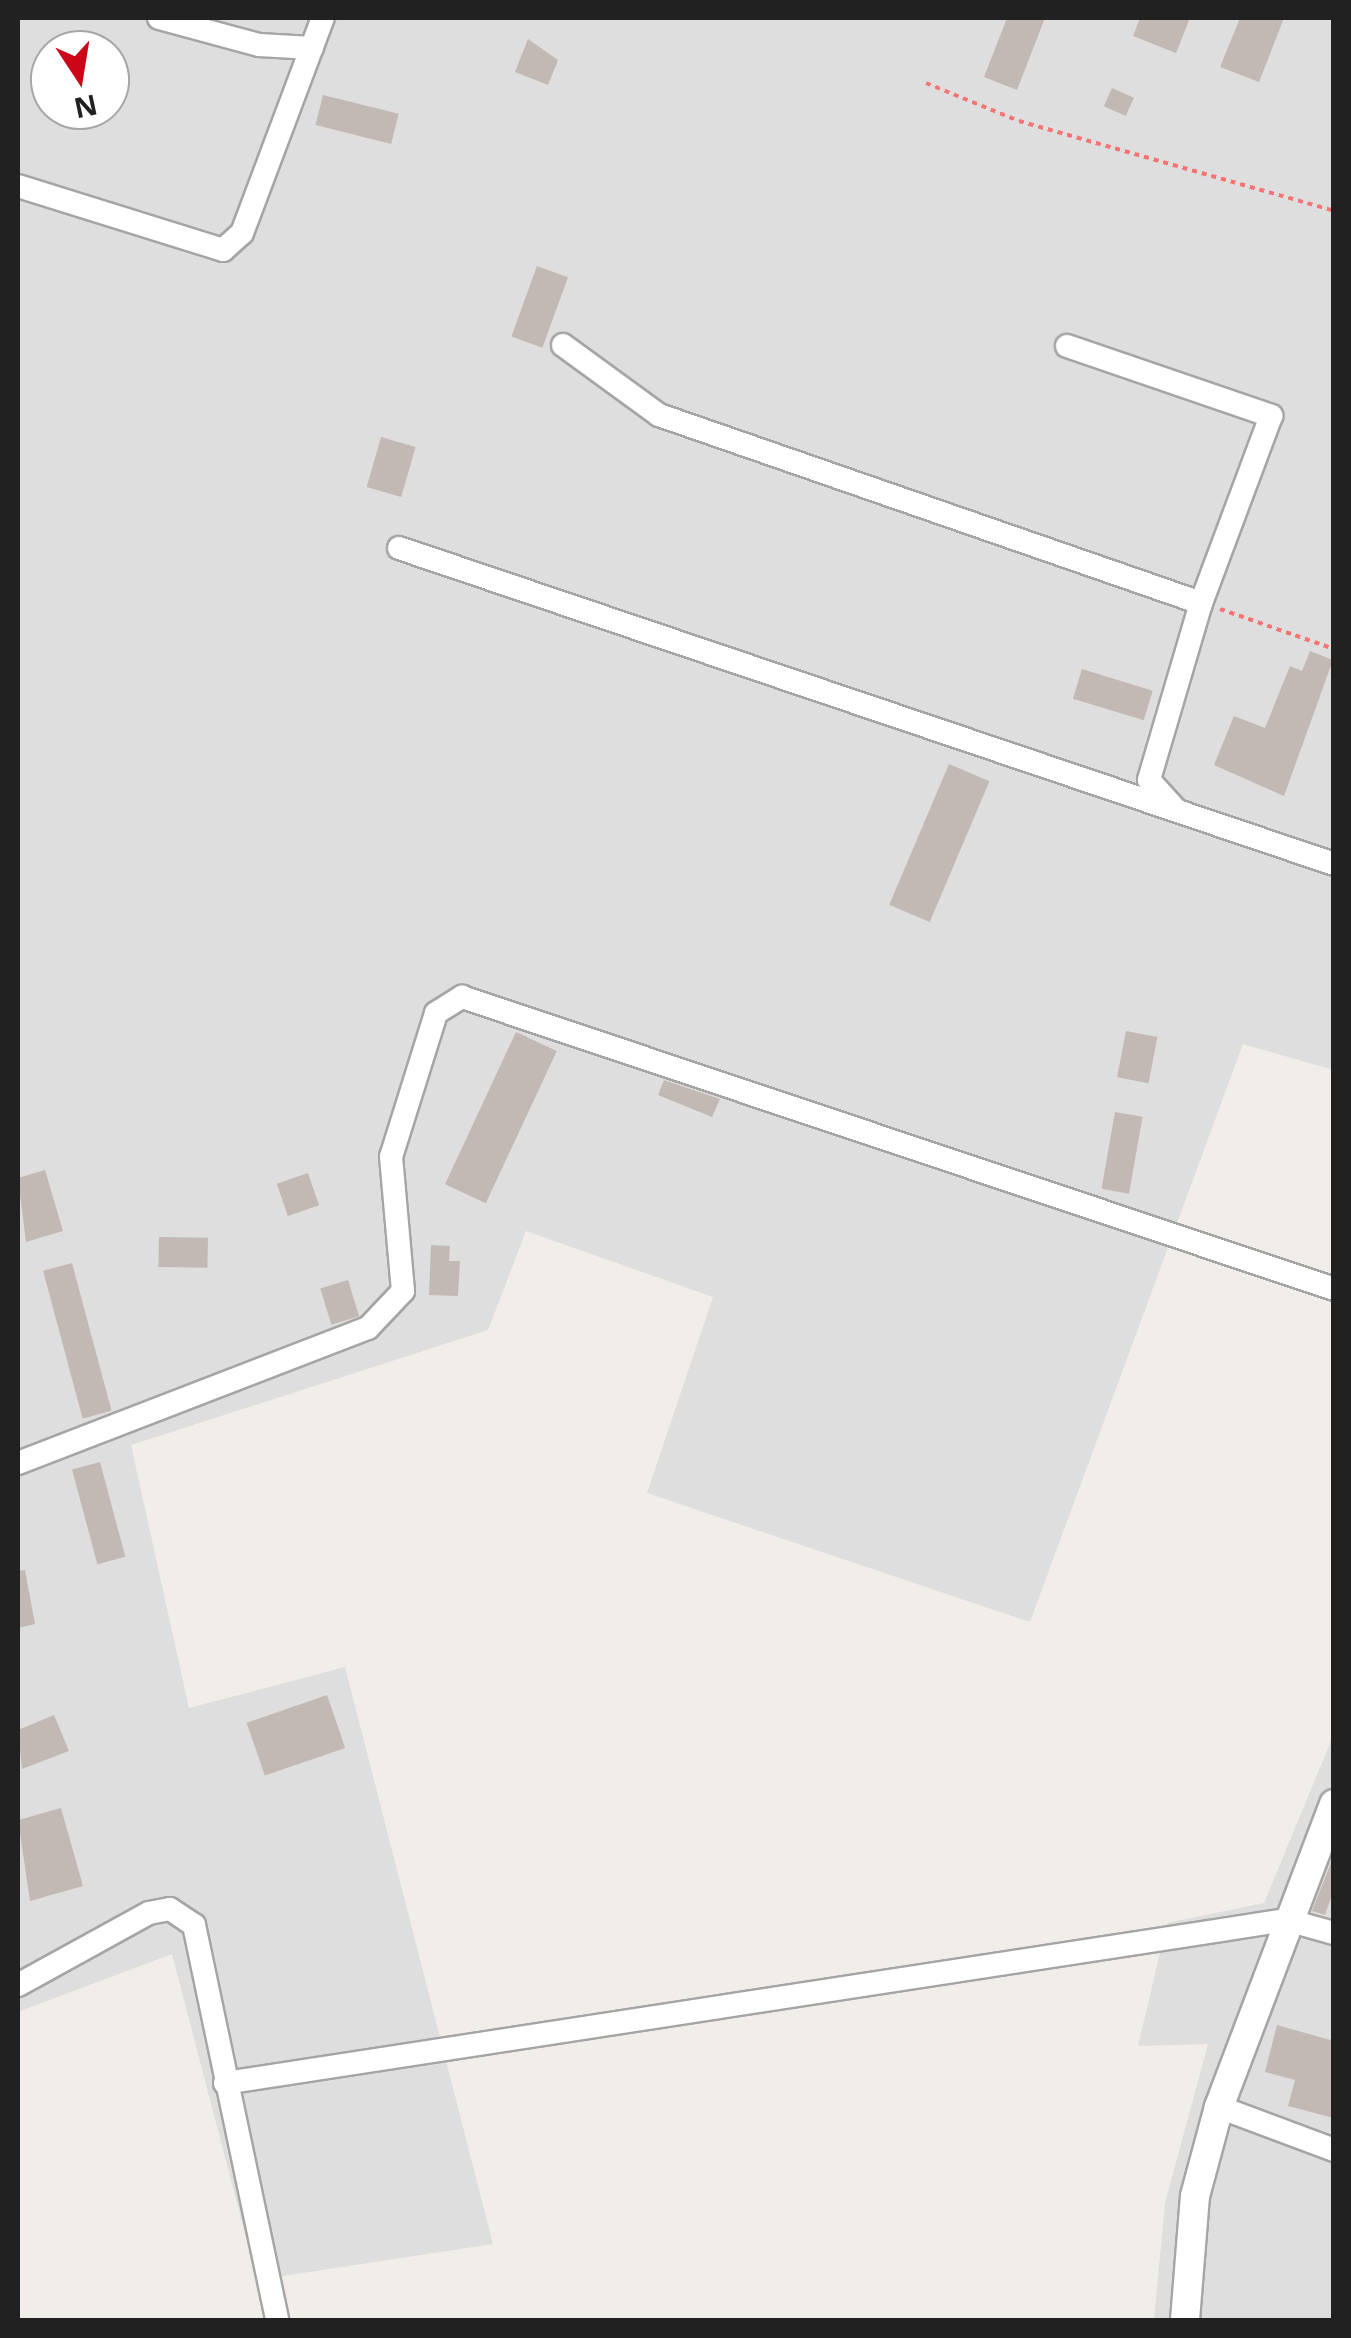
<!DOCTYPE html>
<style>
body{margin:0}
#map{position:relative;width:1351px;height:2338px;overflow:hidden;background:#f1ede8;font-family:"Noto Sans",sans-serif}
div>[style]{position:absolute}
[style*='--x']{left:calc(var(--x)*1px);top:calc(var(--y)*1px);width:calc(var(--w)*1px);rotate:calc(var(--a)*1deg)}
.residential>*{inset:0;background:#dfdede}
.building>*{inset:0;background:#c2b9b4;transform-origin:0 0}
.path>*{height:4px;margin-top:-2px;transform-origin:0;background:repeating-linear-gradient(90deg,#f67474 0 5px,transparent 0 10px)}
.roads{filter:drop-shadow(2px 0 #a5a5a5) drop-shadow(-2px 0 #a5a5a5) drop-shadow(0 2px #a5a5a5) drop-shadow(0 -2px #a5a5a5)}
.minor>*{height:22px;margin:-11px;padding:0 11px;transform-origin:11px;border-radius:11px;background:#fff}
.tertiary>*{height:28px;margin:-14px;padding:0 14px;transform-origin:14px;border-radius:14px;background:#fff}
span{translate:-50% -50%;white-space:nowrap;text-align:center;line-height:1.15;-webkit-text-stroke:8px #fff;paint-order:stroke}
.frame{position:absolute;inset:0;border:20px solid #212121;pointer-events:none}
.north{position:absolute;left:30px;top:30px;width:100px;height:100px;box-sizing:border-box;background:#fff;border:2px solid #a6a6a6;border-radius:50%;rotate:168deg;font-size:28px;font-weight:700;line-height:40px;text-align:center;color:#212121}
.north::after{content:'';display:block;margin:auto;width:35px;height:45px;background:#cc0619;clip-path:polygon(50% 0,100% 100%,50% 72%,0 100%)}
</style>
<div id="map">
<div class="residential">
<div style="clip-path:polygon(evenodd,18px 18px,1333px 18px,1333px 1070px,1243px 1044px,1030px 1622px,647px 1493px,713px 1297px,526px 1231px,488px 1330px,131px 1445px,189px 1708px,345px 1667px,493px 2244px,257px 2280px,172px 1954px,18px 2012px,18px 18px,50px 50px,110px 50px,110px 110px,50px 110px,50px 50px)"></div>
<div style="clip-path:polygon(1333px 1736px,1333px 2320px,1154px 2320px,1165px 2203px,1208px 2044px,1138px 2046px,1167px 1923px,1264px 1903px)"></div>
</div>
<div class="building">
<div style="clip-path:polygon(1007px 18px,1045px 18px,1017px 90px,984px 77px)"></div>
<div style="clip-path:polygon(1140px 18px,1190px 18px,1176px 53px,1133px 36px)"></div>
<div style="clip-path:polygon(1240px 18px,1284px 18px,1259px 82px,1220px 67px)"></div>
<div style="clip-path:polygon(528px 39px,558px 60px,548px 85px,515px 72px)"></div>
<div style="left:1112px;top:88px;width:24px;height:20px;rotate:24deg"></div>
<div style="left:323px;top:95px;width:78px;height:31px;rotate:14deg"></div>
<div style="left:537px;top:266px;width:33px;height:75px;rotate:20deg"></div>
<div style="left:381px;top:437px;width:36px;height:52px;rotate:16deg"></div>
<div style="clip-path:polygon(1310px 651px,1333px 660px,1284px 796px,1214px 765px,1234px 716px,1265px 728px,1290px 666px,1302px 671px)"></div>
<div style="left:1082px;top:669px;width:74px;height:31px;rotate:17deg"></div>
<div style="left:949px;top:764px;width:44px;height:153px;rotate:23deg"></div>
<div style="left:1126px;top:1031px;width:32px;height:47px;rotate:11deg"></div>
<div style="left:516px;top:1032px;width:45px;height:168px;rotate:25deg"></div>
<div style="clip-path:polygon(664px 1080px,720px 1099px,712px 1117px,658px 1095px)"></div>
<div style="left:1115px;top:1112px;width:28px;height:78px;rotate:10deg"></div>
<div style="clip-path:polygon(45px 1170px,63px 1231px,26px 1242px,18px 1178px)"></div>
<div style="left:308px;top:1173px;width:34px;height:33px;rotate:71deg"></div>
<div style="left:159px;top:1237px;width:49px;height:30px;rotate:1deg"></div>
<div style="clip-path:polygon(431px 1245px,450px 1246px,449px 1261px,460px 1261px,458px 1296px,429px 1295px)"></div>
<div style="left:72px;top:1263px;width:153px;height:30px;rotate:75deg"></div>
<div style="left:348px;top:1280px;width:38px;height:29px;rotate:73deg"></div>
<div style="left:100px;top:1462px;width:98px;height:29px;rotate:75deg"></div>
<div style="clip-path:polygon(25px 1570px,35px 1624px,18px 1628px,18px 1571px)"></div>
<div style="left:327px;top:1695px;width:56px;height:85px;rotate:71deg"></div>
<div style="clip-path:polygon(54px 1715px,69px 1751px,22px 1769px,18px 1730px)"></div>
<div style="clip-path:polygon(61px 1808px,83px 1886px,30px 1901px,18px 1820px)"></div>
<div style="clip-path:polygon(1334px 1855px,1334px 1889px,1325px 1915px,1312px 1911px)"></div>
<div style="clip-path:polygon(1277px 2025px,1334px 2041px,1334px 2118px,1288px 2106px,1295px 2080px,1265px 2072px)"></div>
</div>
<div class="path">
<div style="--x:926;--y:83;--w:100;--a:22.2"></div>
<div style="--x:1019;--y:121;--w:328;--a:15.9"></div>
<div style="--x:1220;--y:609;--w:121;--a:19.3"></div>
</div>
<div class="roads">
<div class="minor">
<div style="--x:159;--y:18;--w:104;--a:15.1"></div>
<div style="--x:259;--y:45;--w:53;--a:3.2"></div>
<div style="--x:18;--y:186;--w:215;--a:17.3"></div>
<div style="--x:223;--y:250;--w:25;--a:-42"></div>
<div style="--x:242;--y:233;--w:230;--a:-69.4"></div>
<div style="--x:563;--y:345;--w:119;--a:36.1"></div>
<div style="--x:659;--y:415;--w:574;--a:19.13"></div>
<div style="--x:1201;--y:603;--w:184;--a:106.4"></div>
<div style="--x:1149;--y:780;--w:39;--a:48"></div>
<div style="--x:1067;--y:346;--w:216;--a:18.9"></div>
<div style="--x:1271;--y:416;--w:200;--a:110.5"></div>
<div style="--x:399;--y:548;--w:987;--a:18.67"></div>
<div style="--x:18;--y:1463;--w:375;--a:-21.1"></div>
<div style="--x:368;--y:1328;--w:51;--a:-46.6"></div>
<div style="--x:403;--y:1291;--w:135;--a:-95.1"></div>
<div style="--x:391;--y:1157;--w:151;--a:-72.6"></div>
<div style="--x:436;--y:1013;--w:31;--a:-32"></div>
<div style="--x:462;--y:997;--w:920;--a:18.51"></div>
<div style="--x:18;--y:1985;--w:149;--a:-28.8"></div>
<div style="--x:149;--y:1913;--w:21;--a:-11"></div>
<div style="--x:170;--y:1909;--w:29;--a:34"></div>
<div style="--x:194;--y:1925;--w:404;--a:78.1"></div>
<div style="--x:225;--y:2083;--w:1074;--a:-8.73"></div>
<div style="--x:1287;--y:1920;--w:49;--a:15.5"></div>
<div style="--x:1219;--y:2107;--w:123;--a:20.5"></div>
</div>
<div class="tertiary">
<div style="--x:1185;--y:2320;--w:124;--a:-85.4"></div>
<div style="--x:1195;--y:2196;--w:92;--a:-74.9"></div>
<div style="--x:1219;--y:2107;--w:324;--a:-69.2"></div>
</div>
</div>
<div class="frame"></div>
<div class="north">N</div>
</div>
